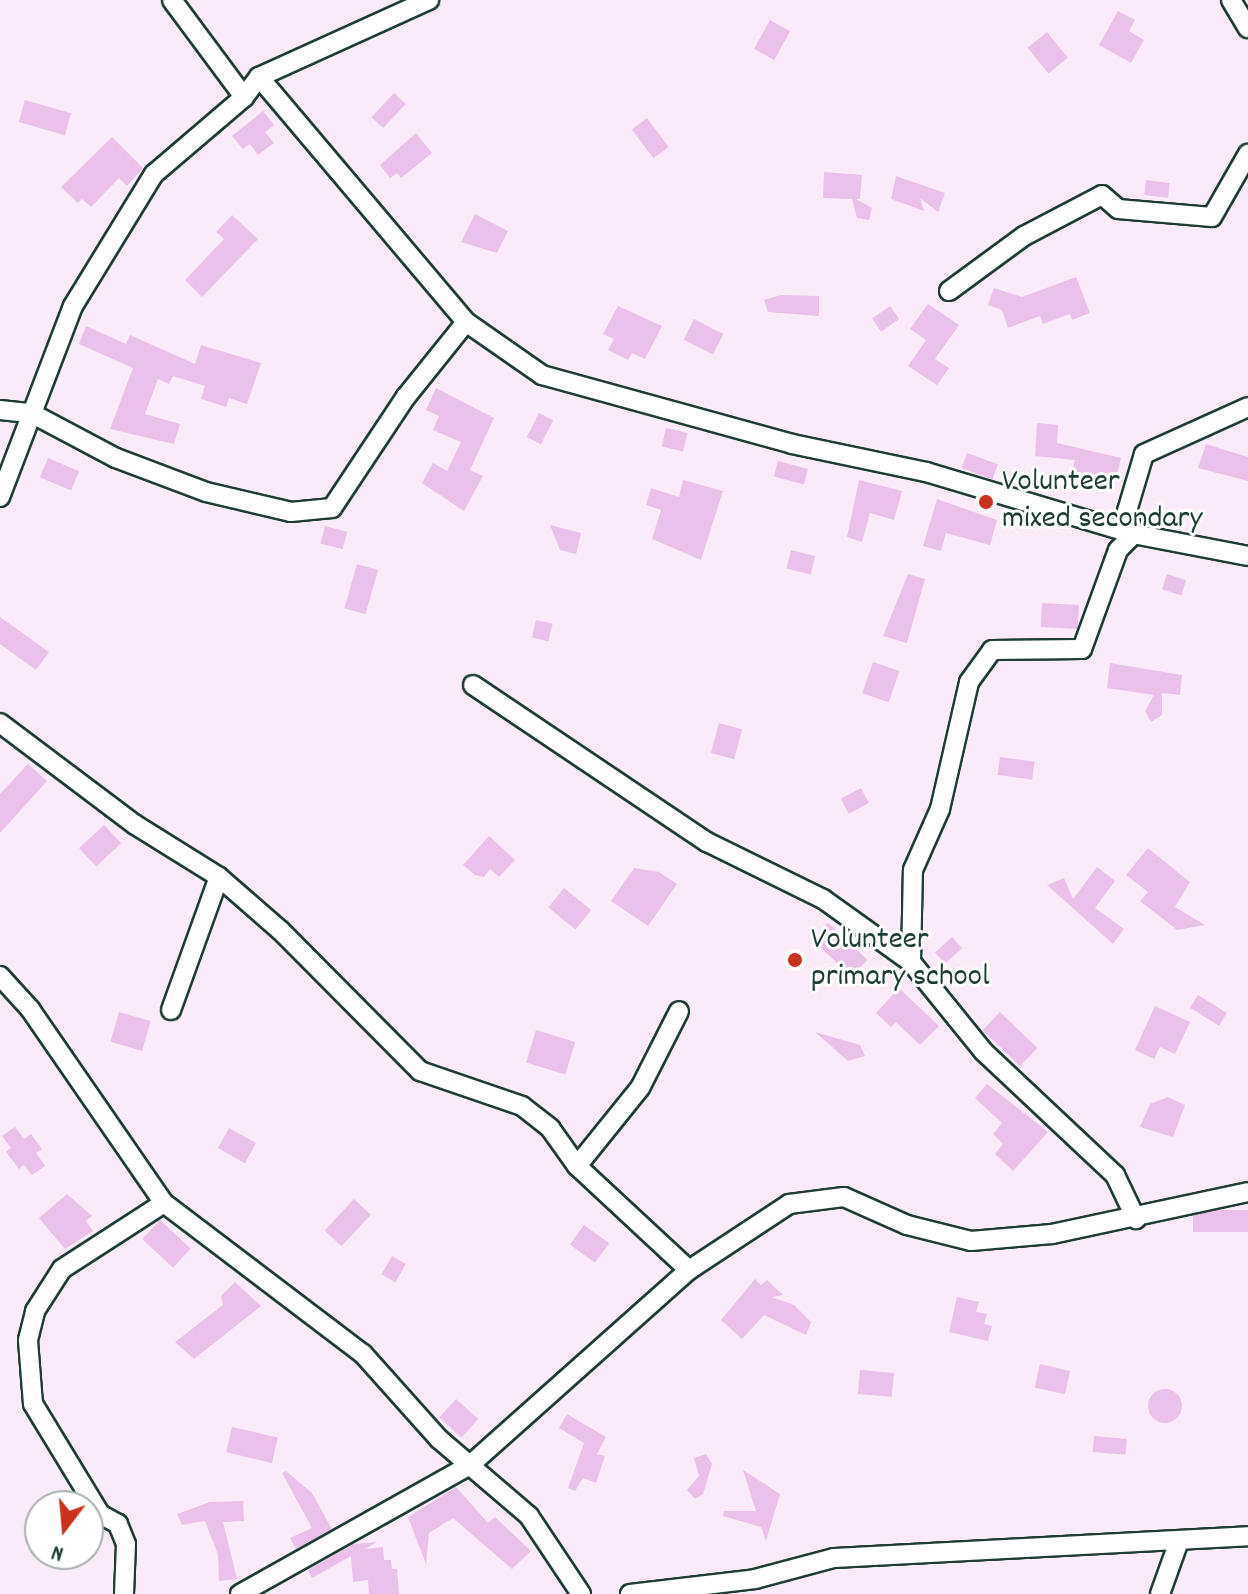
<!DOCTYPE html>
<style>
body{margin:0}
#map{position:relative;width:1248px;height:1594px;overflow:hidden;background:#f9ecf8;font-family:Dekko,sans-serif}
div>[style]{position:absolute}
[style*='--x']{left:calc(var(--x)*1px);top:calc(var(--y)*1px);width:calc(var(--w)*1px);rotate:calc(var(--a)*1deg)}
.building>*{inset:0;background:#eac1e9;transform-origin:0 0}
.round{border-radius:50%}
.roads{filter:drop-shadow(2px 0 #1f3d34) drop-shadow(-2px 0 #1f3d34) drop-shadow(0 2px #1f3d34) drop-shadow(0 -2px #1f3d34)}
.street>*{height:18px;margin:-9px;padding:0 9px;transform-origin:9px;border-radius:9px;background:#fff}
.dots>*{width:22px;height:22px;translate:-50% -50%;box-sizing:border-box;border:4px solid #fff;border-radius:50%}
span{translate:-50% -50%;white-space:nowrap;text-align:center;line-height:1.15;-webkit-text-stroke:6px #fff;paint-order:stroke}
.poi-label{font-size:32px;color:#1f3d34}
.left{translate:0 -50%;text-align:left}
.north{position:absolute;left:24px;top:1490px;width:80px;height:80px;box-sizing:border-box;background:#fff;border:2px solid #a5b1ae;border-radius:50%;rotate:196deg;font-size:22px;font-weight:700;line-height:32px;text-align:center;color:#1f3d34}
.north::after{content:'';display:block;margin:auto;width:28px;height:36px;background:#c8321e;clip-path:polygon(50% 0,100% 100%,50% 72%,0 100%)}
</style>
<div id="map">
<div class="building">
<div style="clip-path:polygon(1118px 11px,1135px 20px,1129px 31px,1144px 40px,1131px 63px,1099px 45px)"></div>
<div style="left:770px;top:20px;width:23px;height:33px;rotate:29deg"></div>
<div style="left:1047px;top:32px;width:33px;height:25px;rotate:51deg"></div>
<div style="left:394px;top:93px;width:16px;height:33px;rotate:43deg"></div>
<div style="left:25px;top:100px;width:48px;height:23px;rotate:16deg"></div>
<div style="clip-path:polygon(263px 111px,274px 125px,265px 132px,274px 143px,258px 155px,250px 144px,243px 149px,232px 136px)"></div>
<div style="left:647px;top:118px;width:36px;height:19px;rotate:53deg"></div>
<div style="clip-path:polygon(416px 133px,432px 153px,401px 178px,397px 173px,390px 178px,380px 165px)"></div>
<div style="clip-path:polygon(112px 137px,143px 168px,127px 186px,119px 178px,91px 207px,82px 199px,78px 203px,61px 187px)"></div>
<div style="clip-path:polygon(824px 172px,862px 175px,860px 199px,856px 199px,872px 208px,869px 220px,857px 218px,852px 199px,823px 198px)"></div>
<div style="clip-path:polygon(896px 176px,945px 193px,938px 212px,920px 198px,924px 211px,891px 199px)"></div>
<div style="left:1146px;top:180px;width:24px;height:15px;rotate:7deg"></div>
<div style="clip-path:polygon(475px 214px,508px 231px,497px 253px,461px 242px)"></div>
<div style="clip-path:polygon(232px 215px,258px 239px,202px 297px,185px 280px,224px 239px,216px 232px)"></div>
<div style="clip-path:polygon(1076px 277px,1090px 313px,1072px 320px,1070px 314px,1043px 324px,1040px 316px,1008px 328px,1002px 310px,988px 305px,994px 288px,1022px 297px)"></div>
<div style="clip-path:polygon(781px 295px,819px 296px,819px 316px,768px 312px,764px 300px)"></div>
<div style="clip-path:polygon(928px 304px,959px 325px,935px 359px,949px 368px,937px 385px,908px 366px,926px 340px,910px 329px)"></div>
<div style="clip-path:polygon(618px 306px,662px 326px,645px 359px,632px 353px,628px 360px,608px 350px,614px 339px,603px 334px)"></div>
<div style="left:890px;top:306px;width:16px;height:22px;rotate:55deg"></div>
<div style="left:694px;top:319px;width:33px;height:23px;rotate:27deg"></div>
<div style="clip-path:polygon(86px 326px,126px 344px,130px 335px,195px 364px,201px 345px,261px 363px,247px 404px,229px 398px,226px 407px,201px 399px,205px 386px,173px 376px,169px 384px,158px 379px,145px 414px,180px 424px,174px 444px,110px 429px,133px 368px,79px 344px)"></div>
<div style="clip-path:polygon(436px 388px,494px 418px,470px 470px,483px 476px,464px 511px,422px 483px,433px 463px,447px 471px,461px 442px,433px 430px,439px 416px,426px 410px)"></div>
<div style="left:539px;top:413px;width:16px;height:27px;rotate:27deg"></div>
<div style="clip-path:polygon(1037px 423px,1058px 425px,1057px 443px,1121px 458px,1115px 483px,1082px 482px,1084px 473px,1072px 471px,1075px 460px,1035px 456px)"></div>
<div style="left:666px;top:428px;width:22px;height:19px;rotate:13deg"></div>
<div style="clip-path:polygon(1206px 444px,1248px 457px,1248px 481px,1198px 468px)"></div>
<div style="left:967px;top:453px;width:33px;height:16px;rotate:20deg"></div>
<div style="left:48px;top:458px;width:34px;height:21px;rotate:23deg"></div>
<div style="left:778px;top:461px;width:31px;height:16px;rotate:15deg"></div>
<div style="clip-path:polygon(683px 480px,723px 491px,701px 560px,652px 539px,661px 510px,646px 505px,651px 488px,679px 497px)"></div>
<div style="clip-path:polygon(859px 480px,902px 491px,894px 520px,870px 513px,862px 542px,847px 537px)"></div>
<div style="clip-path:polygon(937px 499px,997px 520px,990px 545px,946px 533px,941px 551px,923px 546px)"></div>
<div style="clip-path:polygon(550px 525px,581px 533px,576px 554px,560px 550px)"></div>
<div style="left:325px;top:526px;width:23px;height:18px;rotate:15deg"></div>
<div style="left:791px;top:550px;width:25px;height:19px;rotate:14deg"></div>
<div style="left:357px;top:564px;width:22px;height:46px;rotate:16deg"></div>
<div style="clip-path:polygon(908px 574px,925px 579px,907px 643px,883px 636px)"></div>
<div style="left:1167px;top:574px;width:20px;height:16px;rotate:18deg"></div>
<div style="left:1042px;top:603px;width:37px;height:24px;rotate:3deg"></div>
<div style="clip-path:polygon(0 617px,49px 652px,36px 670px,0 644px)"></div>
<div style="left:536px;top:620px;width:17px;height:18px;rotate:13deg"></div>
<div style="left:873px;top:662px;width:28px;height:33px;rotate:19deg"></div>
<div style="clip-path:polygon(1110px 663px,1182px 675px,1180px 695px,1162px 693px,1162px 715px,1151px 722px,1145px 711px,1154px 695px,1107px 688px)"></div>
<div style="left:719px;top:723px;width:24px;height:31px;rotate:15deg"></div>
<div style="left:1000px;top:757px;width:35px;height:18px;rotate:8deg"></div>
<div style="clip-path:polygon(28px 764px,47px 781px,0 833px,0 794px)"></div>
<div style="left:861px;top:788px;width:17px;height:23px;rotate:62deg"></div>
<div style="left:104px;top:825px;width:25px;height:34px;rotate:47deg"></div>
<div style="clip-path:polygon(489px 836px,515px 860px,499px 877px,490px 869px,484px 877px,475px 875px,463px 865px)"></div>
<div style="clip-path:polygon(1148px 848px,1190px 882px,1175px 907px,1205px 925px,1177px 930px,1140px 901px,1148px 892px,1126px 875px)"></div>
<div style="clip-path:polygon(1097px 867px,1115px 881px,1095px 908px,1124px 929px,1113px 944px,1047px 885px,1064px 878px,1073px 899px)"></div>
<div style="clip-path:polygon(634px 868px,659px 872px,677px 884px,648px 926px,611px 901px)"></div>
<div style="left:564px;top:888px;width:35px;height:25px;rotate:39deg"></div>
<div style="left:828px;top:923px;width:54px;height:23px;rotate:43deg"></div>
<div style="left:952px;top:937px;width:15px;height:23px;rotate:48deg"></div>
<div style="clip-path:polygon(899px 988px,939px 1026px,920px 1045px,896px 1022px,891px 1027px,876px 1013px)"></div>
<div style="left:1198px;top:995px;width:34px;height:15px;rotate:32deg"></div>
<div style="clip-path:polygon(1155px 1006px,1190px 1022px,1175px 1054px,1160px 1047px,1154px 1059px,1135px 1050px)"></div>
<div style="left:119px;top:1012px;width:33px;height:31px;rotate:16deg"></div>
<div style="left:1000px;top:1012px;width:52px;height:25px;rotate:44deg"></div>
<div style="left:536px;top:1030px;width:41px;height:34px;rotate:17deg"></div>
<div style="clip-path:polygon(815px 1032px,860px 1045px,865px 1056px,848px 1061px)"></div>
<div style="clip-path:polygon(987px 1084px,1048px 1132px,1013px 1171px,995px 1154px,1003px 1144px,993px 1134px,1002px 1123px,975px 1098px)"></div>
<div style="clip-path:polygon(1168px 1097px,1185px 1105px,1173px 1137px,1140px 1127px,1150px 1104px)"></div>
<div style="clip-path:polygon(15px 1127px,24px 1139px,31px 1134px,42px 1149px,36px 1153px,45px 1166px,32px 1175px,24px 1165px,19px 1169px,6px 1152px,11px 1148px,2px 1136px)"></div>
<div style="left:229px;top:1128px;width:31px;height:23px;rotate:29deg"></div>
<div style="clip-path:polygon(67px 1194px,92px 1216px,86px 1221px,93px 1231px,65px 1249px,39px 1218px)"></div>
<div style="left:354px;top:1199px;width:23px;height:43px;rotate:43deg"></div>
<div style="left:1248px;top:1210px;width:22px;height:55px;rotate:90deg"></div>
<div style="left:160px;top:1220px;width:42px;height:26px;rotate:43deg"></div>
<div style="left:584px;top:1225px;width:31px;height:24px;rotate:36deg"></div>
<div style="left:392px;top:1256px;width:16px;height:21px;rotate:30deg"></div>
<div style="clip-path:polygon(755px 1279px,761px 1285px,767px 1280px,783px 1295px,772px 1297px,794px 1305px,811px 1322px,806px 1335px,764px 1315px,742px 1339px,721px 1320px)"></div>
<div style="clip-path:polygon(235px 1282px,261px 1306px,194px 1359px,175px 1342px,223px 1305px,221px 1296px)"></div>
<div style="clip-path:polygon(957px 1297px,979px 1302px,976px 1312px,987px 1314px,984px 1324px,992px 1326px,988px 1341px,949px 1332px)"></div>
<div style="left:1040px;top:1364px;width:31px;height:24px;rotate:13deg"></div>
<div style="left:860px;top:1370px;width:34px;height:24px;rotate:5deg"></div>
<div class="round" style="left:1148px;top:1389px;width:34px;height:34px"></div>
<div style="left:456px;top:1399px;width:30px;height:25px;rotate:42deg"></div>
<div style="clip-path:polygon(567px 1414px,606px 1437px,597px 1454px,605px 1456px,596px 1483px,583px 1478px,575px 1491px,568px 1488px,584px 1443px,559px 1428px)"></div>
<div style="left:232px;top:1427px;width:47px;height:26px;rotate:13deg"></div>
<div style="left:1094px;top:1436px;width:33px;height:16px;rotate:5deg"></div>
<div style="clip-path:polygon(706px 1454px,712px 1464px,703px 1494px,695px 1499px,687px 1490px,699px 1476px,694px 1458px)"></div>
<div style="clip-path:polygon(743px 1470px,780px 1494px,766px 1541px,761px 1527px,723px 1516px,724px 1511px,756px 1511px)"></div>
<div style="clip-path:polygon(286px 1471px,312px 1493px,332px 1529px,296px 1549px,290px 1538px,312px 1528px,282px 1473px)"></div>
<div style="clip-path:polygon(456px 1487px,488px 1523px,495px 1517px,531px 1551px,512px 1569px,453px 1518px,429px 1533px,426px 1564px,408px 1517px)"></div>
<div style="clip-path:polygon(243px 1501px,244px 1521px,223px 1522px,237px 1579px,219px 1581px,218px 1555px,205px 1521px,182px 1525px,177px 1514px,210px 1502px)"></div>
<div style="clip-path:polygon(377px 1542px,365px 1549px,383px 1547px,384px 1560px,391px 1560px,392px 1569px,397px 1569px,399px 1594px,369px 1594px,368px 1580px,353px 1582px,351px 1556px,312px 1578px,308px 1570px,354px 1544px)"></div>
</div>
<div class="roads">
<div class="street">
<div style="--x:172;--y:0;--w:121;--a:53.4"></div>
<div style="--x:1231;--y:0;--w:33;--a:59"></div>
<div style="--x:259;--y:77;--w:321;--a:49.8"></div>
<div style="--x:949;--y:291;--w:93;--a:-36.3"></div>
<div style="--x:1024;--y:236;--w:88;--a:-27.7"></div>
<div style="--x:1102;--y:195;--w:21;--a:41"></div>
<div style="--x:1118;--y:209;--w:94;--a:4.9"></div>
<div style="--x:1212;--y:217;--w:73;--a:-60.3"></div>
<div style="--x:0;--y:410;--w:31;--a:6"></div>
<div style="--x:31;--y:413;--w:96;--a:27.9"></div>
<div style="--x:116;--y:458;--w:96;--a:20.7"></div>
<div style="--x:206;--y:492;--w:87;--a:13.2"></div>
<div style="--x:291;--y:512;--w:41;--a:-5.6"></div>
<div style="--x:332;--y:508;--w:132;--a:-56.4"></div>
<div style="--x:405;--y:398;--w:97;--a:-51.2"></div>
<div style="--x:466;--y:322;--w:93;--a:34.9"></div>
<div style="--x:542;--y:375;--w:259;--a:15.4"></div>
<div style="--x:792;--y:444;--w:137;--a:11.8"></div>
<div style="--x:926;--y:472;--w:217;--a:16.6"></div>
<div style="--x:1134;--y:534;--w:116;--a:10.9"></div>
<div style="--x:0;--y:497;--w:204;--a:-69.1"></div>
<div style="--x:73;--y:306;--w:155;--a:-58.5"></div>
<div style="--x:154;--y:174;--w:118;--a:-40.5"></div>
<div style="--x:244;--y:97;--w:25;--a:-53"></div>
<div style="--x:259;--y:77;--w:187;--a:-24.4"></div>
<div style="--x:473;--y:685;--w:282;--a:33.9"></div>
<div style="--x:707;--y:842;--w:129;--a:26.2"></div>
<div style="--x:823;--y:899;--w:108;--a:35.6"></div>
<div style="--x:911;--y:962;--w:116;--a:51"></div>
<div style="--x:984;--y:1052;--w:180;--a:43.2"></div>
<div style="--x:1115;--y:1175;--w:49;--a:64.5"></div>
<div style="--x:0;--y:723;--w:168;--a:37"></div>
<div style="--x:134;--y:824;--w:100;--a:31.9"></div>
<div style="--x:219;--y:877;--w:82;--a:41.1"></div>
<div style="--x:281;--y:931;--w:197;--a:45.2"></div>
<div style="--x:420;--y:1071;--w:108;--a:18.9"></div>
<div style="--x:522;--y:1106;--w:36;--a:38"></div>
<div style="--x:550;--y:1128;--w:47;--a:54.6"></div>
<div style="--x:577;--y:1166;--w:153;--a:42.9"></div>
<div style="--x:689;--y:1270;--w:120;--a:-33.4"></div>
<div style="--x:789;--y:1204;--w:55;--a:-7.3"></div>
<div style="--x:844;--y:1197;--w:69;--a:24"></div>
<div style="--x:907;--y:1225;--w:66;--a:14"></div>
<div style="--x:971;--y:1241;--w:81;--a:-4.9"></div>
<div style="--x:1052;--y:1234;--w:200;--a:-12.1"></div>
<div style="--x:911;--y:962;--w:92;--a:-88.8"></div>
<div style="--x:913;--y:870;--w:67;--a:-66.1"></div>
<div style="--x:940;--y:809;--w:130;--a:-77.1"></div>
<div style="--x:969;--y:682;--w:39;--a:-54"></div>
<div style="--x:992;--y:650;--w:90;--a:-0.6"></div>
<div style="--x:1082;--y:649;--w:105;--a:-70"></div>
<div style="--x:1118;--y:550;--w:23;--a:-45"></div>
<div style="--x:1134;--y:534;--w:24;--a:-107"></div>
<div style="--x:1127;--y:511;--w:59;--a:-73.4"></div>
<div style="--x:1144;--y:454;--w:114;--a:-24.3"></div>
<div style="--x:0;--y:976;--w:45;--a:47.7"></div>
<div style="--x:30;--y:1009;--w:236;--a:55.4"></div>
<div style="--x:164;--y:1203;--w:250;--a:37.2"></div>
<div style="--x:363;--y:1354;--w:114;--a:48.2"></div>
<div style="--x:439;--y:1439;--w:118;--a:40.5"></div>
<div style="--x:529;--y:1516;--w:94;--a:56.3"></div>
<div style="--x:171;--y:1010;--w:141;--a:-70.2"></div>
<div style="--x:577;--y:1166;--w:100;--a:-51.1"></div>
<div style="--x:640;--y:1088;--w:86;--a:-63.1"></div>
<div style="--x:124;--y:1594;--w:50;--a:-87.7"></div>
<div style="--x:126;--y:1544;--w:22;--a:-112"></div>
<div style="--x:118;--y:1524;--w:21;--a:-151"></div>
<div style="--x:100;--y:1514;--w:129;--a:-121.3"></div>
<div style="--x:33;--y:1404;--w:64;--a:-94.5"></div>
<div style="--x:28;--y:1340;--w:30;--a:-76"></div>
<div style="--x:35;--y:1311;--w:50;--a:-57.3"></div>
<div style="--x:62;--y:1269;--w:121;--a:-32.9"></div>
<div style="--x:240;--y:1594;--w:264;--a:-29.3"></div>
<div style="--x:470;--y:1465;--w:293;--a:-41.7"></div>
<div style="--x:630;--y:1594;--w:126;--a:-6.8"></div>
<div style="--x:755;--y:1579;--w:82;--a:-14.9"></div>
<div style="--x:834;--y:1558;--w:415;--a:-3"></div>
<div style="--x:1160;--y:1594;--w:56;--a:-70.3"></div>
</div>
</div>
<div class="dots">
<div style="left:986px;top:502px;background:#c8321e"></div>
<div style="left:795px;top:960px;background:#c8321e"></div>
</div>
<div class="poi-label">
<span class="left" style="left:1002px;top:502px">Volunteer<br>mixed secondary</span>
<span class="left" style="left:811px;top:960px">Volunteer<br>primary school</span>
</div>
<div class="north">N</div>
</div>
